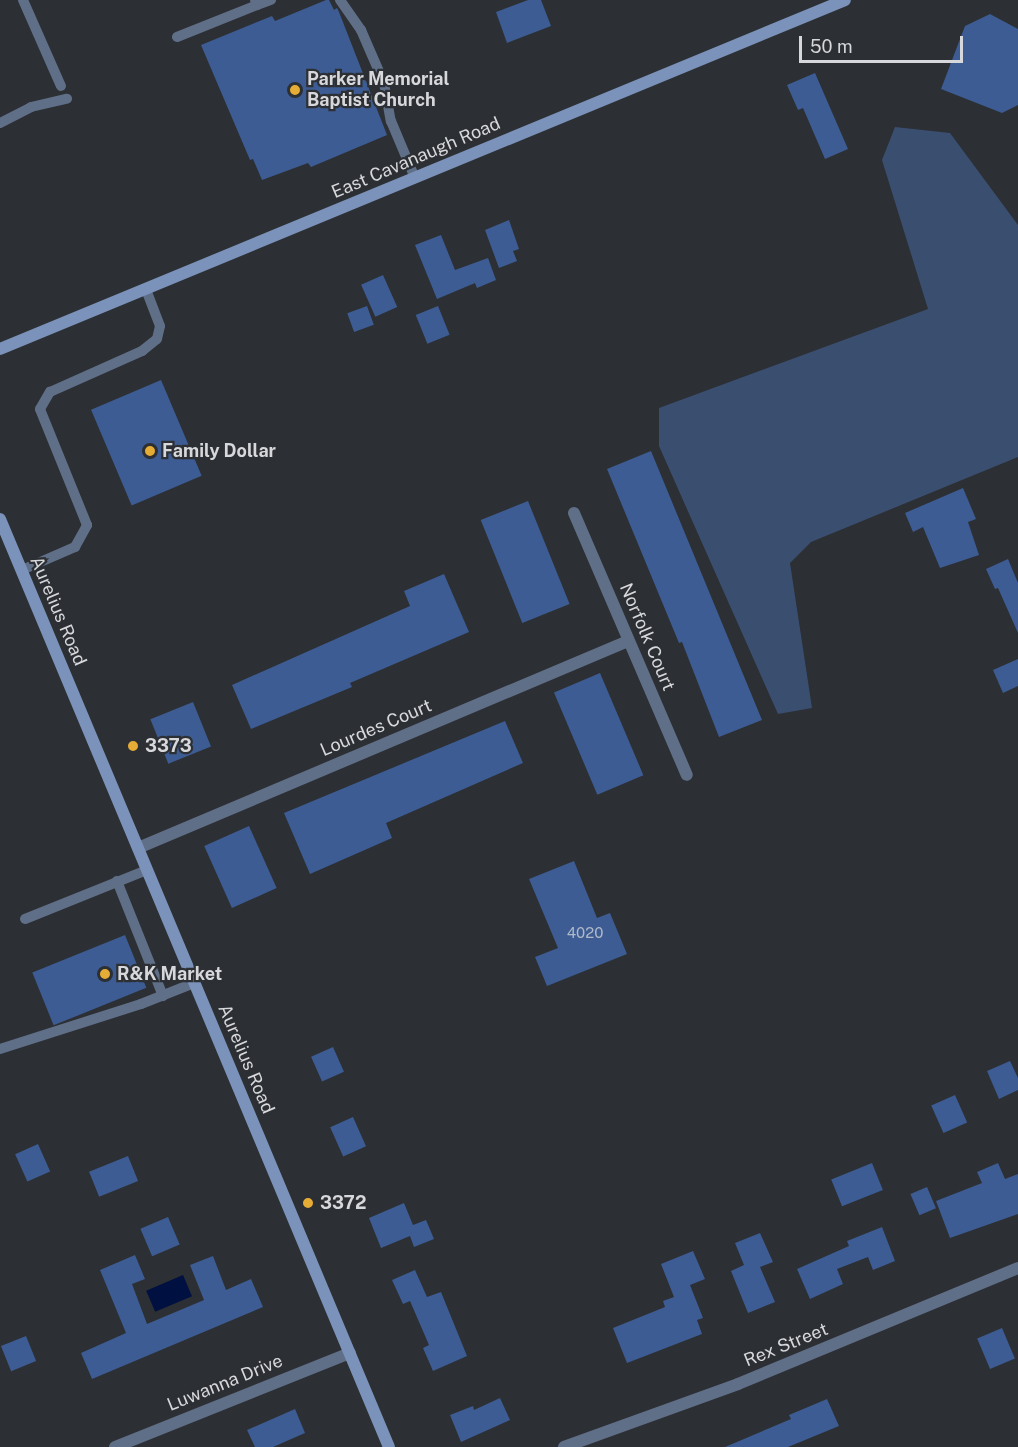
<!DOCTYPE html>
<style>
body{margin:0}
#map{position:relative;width:1018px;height:1447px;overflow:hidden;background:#2c2f33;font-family:"Public Sans",sans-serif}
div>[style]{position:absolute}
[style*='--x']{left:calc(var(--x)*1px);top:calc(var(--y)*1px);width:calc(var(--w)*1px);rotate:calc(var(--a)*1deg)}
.green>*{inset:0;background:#3a4e70}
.water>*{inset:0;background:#001041;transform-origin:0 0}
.building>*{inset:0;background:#3d5c93;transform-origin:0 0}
.lane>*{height:10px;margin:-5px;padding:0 5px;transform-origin:5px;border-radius:5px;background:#606f88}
.street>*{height:12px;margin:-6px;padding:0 6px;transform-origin:6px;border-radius:6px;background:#606f88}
.secondary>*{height:12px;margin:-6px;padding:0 6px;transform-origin:6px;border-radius:6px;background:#7b92ba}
.dots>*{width:16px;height:16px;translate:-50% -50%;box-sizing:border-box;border:3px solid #2c2f33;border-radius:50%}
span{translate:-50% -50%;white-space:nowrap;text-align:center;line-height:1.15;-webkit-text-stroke:4.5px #2c2f33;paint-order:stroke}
.number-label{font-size:15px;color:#b0b9c9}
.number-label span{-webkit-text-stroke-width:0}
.poi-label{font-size:18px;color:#d7d8db;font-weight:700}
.left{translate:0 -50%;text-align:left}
.street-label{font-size:18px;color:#d7d8db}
.scale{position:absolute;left:799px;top:36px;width:164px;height:27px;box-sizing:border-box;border:3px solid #d7d8db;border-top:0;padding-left:8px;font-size:18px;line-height:21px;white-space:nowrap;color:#d7d8db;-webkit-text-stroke:4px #2c2f33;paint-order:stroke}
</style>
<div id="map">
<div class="green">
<div style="clip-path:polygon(895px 127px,950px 133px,1018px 225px,1018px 457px,811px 542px,790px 563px,812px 708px,778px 714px,659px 446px,659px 408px,928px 309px,882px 160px)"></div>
</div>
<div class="water">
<div style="left:183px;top:1275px;width:23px;height:40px;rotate:67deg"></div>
</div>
<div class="building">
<div style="clip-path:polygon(326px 0,329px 0,334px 10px,337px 8px,339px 12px,387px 135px,311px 167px,308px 163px,262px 180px,253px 159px,250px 160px,201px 45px,272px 16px,275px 21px)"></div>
<div style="clip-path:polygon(528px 0,541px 0,551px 26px,507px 43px,496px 12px)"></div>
<div style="clip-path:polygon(990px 14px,1018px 29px,1018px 105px,1002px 113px,941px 89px,965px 26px)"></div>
<div style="clip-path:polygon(815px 73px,848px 149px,825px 159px,803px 108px,798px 110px,787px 85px)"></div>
<div style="clip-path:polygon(509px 220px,519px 249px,513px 251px,517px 261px,499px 268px,485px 230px)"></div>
<div style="clip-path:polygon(441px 235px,455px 270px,488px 258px,496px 280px,477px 288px,475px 283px,437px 299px,415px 245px)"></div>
<div style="left:383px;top:275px;width:35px;height:24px;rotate:66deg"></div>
<div style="left:367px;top:306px;width:20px;height:21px;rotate:70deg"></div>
<div style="left:438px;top:306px;width:31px;height:24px;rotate:68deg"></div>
<div style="left:161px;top:380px;width:104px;height:76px;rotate:67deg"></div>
<div style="clip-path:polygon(651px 451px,762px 720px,719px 737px,682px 642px,679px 643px,607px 469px)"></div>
<div style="clip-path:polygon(963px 488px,976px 519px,968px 522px,979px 555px,940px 568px,923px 527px,913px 532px,905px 513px)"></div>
<div style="left:528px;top:501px;width:111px;height:51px;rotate:68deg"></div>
<div style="clip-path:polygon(1008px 559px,1018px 583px,1018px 633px,998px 588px,995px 589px,986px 569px)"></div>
<div style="clip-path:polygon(444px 574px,469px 632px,350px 683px,352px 687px,251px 729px,232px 685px,410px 606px,404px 591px)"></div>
<div style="clip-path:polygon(1018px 659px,1018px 686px,1003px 693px,993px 670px)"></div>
<div style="left:600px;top:673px;width:111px;height:50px;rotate:67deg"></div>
<div style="left:193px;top:702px;width:48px;height:46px;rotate:68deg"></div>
<div style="clip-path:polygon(505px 721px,523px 763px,386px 823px,392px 838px,310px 874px,284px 813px)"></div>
<div style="left:249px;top:826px;width:68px;height:49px;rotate:66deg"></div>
<div style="clip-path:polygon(574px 861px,597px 918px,610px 913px,627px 954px,547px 986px,535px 957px,558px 948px,529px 879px)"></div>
<div style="left:125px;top:935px;width:57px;height:100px;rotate:68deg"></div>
<div style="left:333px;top:1047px;width:27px;height:24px;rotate:66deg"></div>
<div style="clip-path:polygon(1010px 1061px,1018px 1078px,1018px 1090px,999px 1099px,987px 1071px)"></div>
<div style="left:955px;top:1095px;width:30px;height:26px;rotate:66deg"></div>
<div style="left:353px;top:1117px;width:32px;height:25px;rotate:66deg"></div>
<div style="left:38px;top:1144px;width:30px;height:25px;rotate:66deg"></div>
<div style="left:128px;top:1156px;width:27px;height:42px;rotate:68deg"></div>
<div style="left:872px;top:1163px;width:29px;height:44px;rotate:68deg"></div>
<div style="clip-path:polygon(998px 1163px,1005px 1179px,1018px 1174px,1018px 1214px,950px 1238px,936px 1201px,982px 1183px,977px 1172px)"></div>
<div style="left:927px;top:1187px;width:23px;height:18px;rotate:67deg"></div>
<div style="clip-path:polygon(404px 1203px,413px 1225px,426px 1220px,434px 1239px,414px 1247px,410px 1236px,381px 1248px,369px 1218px)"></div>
<div style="left:168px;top:1217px;width:30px;height:30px;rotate:67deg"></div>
<div style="clip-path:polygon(882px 1227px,895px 1261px,873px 1270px,868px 1257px,837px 1269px,843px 1284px,810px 1299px,797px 1269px,849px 1246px,847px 1241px)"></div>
<div style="clip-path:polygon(760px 1233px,773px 1262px,760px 1267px,775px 1302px,748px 1313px,731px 1271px,744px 1265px,735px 1243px)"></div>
<div style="clip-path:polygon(693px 1251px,705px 1279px,690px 1285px,703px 1318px,697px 1320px,702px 1334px,627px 1363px,613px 1328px,665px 1307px,663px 1301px,674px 1297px,661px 1264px)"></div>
<div style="clip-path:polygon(135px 1255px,145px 1279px,132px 1284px,147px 1324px,204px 1300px,190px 1265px,213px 1256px,226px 1290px,251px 1279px,263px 1307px,92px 1379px,81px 1353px,126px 1333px,100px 1270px)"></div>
<div style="clip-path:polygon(415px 1270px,427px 1297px,441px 1292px,467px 1356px,433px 1371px,423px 1348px,429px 1345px,410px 1301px,403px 1304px,392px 1280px)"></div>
<div style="left:1002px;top:1328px;width:33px;height:27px;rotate:67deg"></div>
<div style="left:26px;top:1336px;width:27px;height:27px;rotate:68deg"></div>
<div style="clip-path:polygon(500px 1398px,510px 1420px,461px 1442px,450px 1415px,473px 1406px,474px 1410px)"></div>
<div style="clip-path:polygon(827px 1399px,839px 1426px,788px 1447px,725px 1447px,791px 1419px,789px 1415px)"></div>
<div style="clip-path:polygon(295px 1409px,305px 1433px,273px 1447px,255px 1447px,247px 1430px)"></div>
</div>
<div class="lane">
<div style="--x:23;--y:0;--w:94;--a:66.2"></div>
<div style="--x:340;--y:0;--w:37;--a:55"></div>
<div style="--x:361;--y:30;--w:58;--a:66.5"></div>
<div style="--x:384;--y:83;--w:39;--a:80"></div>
<div style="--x:391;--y:121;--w:62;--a:67.2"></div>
<div style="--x:257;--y:5;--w:15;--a:-20"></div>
<div style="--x:177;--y:37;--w:86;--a:-21.8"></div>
<div style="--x:257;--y:5;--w:5;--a:-112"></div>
<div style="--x:0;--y:123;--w:35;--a:-27"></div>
<div style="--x:31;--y:107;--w:37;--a:-13"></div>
<div style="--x:22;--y:570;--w:58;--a:-23.5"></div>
<div style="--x:75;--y:547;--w:25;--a:-61"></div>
<div style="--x:87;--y:525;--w:125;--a:-112.1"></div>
<div style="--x:40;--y:409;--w:20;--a:-60"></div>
<div style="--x:50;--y:392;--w:101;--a:-24"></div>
<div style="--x:142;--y:351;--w:19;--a:-39"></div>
<div style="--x:157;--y:339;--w:13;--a:-77"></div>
<div style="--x:160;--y:326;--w:39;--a:-111"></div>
<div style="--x:117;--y:881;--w:124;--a:68.2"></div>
<div style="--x:25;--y:919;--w:131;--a:-21.9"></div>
<div style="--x:0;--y:1049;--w:148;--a:-17.7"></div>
<div style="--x:141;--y:1004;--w:57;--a:-21.6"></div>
</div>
<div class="street">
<div style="--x:574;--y:513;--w:285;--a:66.7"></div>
<div style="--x:138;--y:848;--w:532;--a:-22.9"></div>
<div style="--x:115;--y:1447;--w:253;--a:-21.8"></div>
<div style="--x:564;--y:1447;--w:185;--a:-19.9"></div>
<div style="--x:738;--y:1384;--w:303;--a:-22.5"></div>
</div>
<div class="secondary">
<div style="--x:0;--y:349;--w:914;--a:-22.44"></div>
<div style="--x:0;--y:519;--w:1006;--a:67.26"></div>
</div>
<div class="dots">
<div style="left:295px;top:90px;background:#e6ad36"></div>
<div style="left:150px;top:451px;background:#e6ad36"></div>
<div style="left:133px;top:746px;background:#e6ad36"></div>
<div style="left:105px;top:974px;background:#e6ad36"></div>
<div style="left:308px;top:1203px;background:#e6ad36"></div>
</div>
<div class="number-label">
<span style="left:585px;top:933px">4020</span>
</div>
<div class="poi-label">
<span class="left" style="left:307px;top:90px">Parker Memorial<br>Baptist Church</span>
<span class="left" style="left:162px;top:451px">Family Dollar</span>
<span class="left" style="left:145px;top:746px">3373</span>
<span class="left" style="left:117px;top:974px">R&amp;K Market</span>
<span class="left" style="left:320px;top:1203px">3372</span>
</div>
<div class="street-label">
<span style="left:416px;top:158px;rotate:-23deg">East Cavanaugh Road</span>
<span style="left:58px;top:611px;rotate:67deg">Aurelius Road</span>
<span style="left:647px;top:637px;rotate:67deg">Norfolk Court</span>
<span style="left:376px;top:728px;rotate:-23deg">Lourdes Court</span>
<span style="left:246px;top:1059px;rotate:67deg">Aurelius Road</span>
<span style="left:786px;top:1345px;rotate:-22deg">Rex Street</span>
<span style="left:225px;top:1383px;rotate:-22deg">Luwanna Drive</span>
</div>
<div class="scale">50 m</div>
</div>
